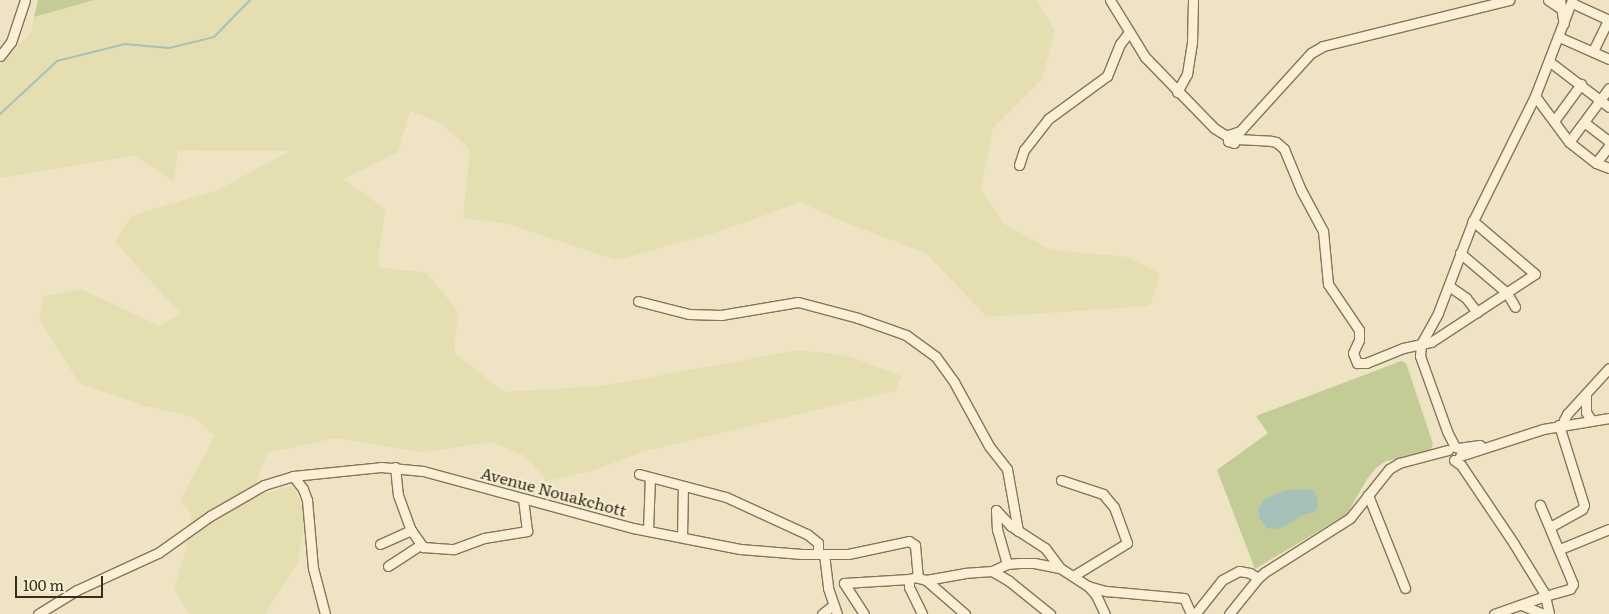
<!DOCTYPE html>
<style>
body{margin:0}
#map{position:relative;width:1609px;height:614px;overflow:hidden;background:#eee3c2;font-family:Literata,serif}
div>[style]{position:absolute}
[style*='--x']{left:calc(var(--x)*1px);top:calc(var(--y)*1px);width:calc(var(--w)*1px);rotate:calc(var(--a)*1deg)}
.farmland>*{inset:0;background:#e4deb0}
.green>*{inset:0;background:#c4cc96}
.water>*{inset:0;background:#a5c1ba}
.stream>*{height:2px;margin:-1px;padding:0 1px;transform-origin:1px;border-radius:1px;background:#a5c1ba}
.roads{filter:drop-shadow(1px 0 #887559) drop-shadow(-1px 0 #887559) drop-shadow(0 1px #887559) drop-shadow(0 -1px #887559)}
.minor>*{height:9px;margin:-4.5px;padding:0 4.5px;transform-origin:4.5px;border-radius:4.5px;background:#f9f0d6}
span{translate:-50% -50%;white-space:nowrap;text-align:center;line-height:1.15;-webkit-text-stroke:4px #f6edd2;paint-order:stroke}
.street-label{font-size:16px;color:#382c1e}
.scale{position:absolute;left:15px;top:576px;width:88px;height:22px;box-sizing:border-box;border:2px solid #382c1e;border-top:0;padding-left:6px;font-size:15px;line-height:18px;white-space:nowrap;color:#382c1e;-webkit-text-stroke:4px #f6edd2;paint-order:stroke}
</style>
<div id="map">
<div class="farmland">
<div style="clip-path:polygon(94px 0,1036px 0,1055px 31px,1042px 79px,993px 128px,981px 189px,1004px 224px,1051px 250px,1128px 257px,1160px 274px,1150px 306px,987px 317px,926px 253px,839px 220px,801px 202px,715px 233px,617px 260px,504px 223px,463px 218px,470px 150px,441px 123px,410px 111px,398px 152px,343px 179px,385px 209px,377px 267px,427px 273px,458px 312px,454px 353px,504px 392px,602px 386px,799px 350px,848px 356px,901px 376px,895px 391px,642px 452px,591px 471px,547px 481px,525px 456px,493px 442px,423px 452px,336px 438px,267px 453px,256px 482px,266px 493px,293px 486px,306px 512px,298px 562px,265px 614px,190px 614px,174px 589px,186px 551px,192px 514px,180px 501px,215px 436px,194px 417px,142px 405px,79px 383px,39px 319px,44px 296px,81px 289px,159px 326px,181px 314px,115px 242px,131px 216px,218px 190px,290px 151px,178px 150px,174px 182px,135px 155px,0 178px,0 65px,32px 31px,34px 17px)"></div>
</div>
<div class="green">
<div style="clip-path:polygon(38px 0,94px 0,34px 17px)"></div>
<div style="clip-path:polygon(1401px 361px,1406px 363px,1433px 444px,1430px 452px,1386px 461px,1376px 468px,1367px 479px,1347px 514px,1255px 569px,1217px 470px,1268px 433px,1256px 416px)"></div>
</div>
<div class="water">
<div style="clip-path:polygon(1304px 489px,1314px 490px,1318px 501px,1316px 511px,1301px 516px,1284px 527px,1276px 529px,1267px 528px,1260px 519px,1258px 509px,1264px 499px,1287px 490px)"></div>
</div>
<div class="stream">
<div style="--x:0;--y:114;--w:78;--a:-42.9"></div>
<div style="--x:57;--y:61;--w:70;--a:-14"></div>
<div style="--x:125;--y:44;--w:44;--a:5.2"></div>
<div style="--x:169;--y:48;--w:46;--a:-13.7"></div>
<div style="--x:214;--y:37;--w:52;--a:-45.8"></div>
</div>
<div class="roads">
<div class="minor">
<div style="--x:1110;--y:0;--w:67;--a:58.4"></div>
<div style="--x:1145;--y:57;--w:99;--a:45.8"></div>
<div style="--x:1214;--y:128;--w:15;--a:32"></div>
<div style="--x:1548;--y:0;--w:14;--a:34"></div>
<div style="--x:1560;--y:0;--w:24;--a:81"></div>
<div style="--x:1572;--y:3;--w:41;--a:24.7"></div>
<div style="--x:1559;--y:37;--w:55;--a:23.7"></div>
<div style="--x:1593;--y:51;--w:34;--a:-64"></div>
<div style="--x:0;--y:56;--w:18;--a:-52"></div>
<div style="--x:11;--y:42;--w:44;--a:-71.6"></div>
<div style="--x:1550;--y:62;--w:74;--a:37.3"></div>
<div style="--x:1177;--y:92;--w:21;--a:-61"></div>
<div style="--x:1187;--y:74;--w:32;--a:-81"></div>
<div style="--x:1192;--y:42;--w:42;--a:-88.6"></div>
<div style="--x:1535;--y:96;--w:57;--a:53.5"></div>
<div style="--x:1569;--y:142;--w:34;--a:38"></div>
<div style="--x:1596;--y:163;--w:14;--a:21"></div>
<div style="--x:1554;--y:121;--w:46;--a:-53.9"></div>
<div style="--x:1585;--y:123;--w:30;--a:37"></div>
<div style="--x:1236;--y:135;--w:8;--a:104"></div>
<div style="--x:1234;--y:143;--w:6;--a:-162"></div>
<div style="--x:1228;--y:141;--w:6;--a:-90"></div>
<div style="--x:1228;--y:135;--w:13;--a:-18"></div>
<div style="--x:1240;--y:131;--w:105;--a:-47.7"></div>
<div style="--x:1311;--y:53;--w:14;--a:-30"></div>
<div style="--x:1323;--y:46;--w:192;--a:-13.9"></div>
<div style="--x:1237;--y:139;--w:34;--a:3"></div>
<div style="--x:1271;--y:141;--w:5;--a:11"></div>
<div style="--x:1276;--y:142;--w:11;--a:41"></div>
<div style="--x:1284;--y:149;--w:44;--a:67.5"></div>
<div style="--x:1301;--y:190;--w:47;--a:61.8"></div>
<div style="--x:1323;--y:231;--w:53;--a:84.6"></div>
<div style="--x:1328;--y:284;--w:55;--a:56"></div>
<div style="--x:1359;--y:330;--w:10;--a:90"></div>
<div style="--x:1359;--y:340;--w:14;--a:115"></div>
<div style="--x:1353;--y:353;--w:11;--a:68"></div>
<div style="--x:1357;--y:363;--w:9;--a:0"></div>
<div style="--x:1366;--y:363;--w:40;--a:-22"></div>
<div style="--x:1403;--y:348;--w:29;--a:-12"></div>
<div style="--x:1431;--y:342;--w:124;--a:-33.2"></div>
<div style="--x:1535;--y:274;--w:82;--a:-139.5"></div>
<div style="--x:1569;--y:142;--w:67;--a:-53.5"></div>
<div style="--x:1596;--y:163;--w:21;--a:-53"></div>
<div style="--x:1019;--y:165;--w:16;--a:-72"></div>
<div style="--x:1024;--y:150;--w:39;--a:-52"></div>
<div style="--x:1048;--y:119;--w:73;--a:-36.1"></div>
<div style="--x:1107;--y:76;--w:35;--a:-68"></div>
<div style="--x:1120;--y:44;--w:15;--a:-53"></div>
<div style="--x:1460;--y:253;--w:62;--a:40.4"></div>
<div style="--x:1507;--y:293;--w:16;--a:60"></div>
<div style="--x:1449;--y:286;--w:21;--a:35"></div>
<div style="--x:1466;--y:298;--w:18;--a:52"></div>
<div style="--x:638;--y:301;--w:53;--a:14.3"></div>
<div style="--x:689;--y:314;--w:32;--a:2"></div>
<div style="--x:721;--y:315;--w:78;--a:-9.6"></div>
<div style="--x:798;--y:302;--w:62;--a:14.9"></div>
<div style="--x:858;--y:318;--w:51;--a:19.5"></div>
<div style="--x:906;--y:335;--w:37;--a:36"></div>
<div style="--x:936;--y:357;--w:31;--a:54"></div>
<div style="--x:954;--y:382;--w:73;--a:61.3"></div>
<div style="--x:989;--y:446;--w:29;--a:52"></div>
<div style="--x:1007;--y:469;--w:63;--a:79.9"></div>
<div style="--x:1586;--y:394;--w:18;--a:90"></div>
<div style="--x:1586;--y:412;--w:9;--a:58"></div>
<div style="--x:1565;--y:424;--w:4;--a:-104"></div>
<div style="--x:1564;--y:420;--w:7;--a:-63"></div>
<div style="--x:1567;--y:414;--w:62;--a:-47.6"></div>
<div style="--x:1455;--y:447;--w:18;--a:-117"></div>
<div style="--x:1447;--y:431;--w:80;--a:-109.8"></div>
<div style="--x:1420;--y:356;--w:12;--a:-85"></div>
<div style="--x:1421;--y:344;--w:35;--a:-61"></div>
<div style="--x:1438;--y:313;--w:98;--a:-69.2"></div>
<div style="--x:1473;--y:221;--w:140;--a:-63.6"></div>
<div style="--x:1535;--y:96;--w:103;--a:-68.9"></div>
<div style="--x:1458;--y:448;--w:22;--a:-8"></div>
<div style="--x:1460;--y:456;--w:87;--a:-18"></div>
<div style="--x:1543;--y:429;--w:67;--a:-9.5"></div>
<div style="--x:1454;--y:460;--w:9;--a:36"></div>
<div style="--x:1461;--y:465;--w:95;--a:56.1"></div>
<div style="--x:1514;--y:544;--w:55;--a:58.3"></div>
<div style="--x:1543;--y:591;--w:5;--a:68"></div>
<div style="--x:1545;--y:596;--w:26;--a:-16"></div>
<div style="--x:1570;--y:589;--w:6;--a:-59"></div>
<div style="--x:1573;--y:584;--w:86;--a:-112.7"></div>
<div style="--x:395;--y:467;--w:28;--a:84"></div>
<div style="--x:398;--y:495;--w:37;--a:70"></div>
<div style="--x:411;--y:530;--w:21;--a:55"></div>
<div style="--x:423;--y:547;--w:31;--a:4"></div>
<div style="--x:454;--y:549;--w:32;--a:-20"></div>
<div style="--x:484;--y:538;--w:44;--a:-9.2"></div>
<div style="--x:527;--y:531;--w:32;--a:-97"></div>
<div style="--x:639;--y:474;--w:90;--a:14.8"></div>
<div style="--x:726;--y:497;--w:89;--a:24.6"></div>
<div style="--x:807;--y:534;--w:14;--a:39"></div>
<div style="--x:818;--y:543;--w:11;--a:90"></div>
<div style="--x:293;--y:476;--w:16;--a:52"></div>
<div style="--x:303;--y:489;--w:12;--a:70"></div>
<div style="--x:307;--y:500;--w:68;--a:85"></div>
<div style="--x:313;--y:568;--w:48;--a:75.4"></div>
<div style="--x:1061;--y:480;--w:44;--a:18.4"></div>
<div style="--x:1103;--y:494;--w:17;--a:50"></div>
<div style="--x:1114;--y:507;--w:38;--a:70"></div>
<div style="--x:1127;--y:543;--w:63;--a:148.6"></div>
<div style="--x:1368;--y:495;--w:100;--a:68.3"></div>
<div style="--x:1550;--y:527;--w:37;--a:-29"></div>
<div style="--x:1582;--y:509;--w:4;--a:-63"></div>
<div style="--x:1584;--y:505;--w:84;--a:-107.4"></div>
<div style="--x:648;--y:531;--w:54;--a:-87.9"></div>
<div style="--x:682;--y:537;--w:50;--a:-88.9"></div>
<div style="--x:380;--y:544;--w:34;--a:-24"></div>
<div style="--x:1560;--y:549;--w:53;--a:-22.2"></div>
<div style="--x:824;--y:554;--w:34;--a:83"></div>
<div style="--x:828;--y:588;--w:28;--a:71"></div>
<div style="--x:1007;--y:564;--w:35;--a:-106"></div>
<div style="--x:997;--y:530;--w:20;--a:-93"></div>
<div style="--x:996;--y:510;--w:22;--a:47"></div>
<div style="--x:1011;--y:526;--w:40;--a:32.9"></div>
<div style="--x:1045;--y:548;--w:25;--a:53"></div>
<div style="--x:388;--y:566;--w:38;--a:-33"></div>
<div style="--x:992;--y:571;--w:17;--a:-25"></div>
<div style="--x:1007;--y:564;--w:12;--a:-5"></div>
<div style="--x:1019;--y:563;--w:15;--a:0"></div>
<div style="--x:1034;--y:563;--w:26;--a:11"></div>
<div style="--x:1060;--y:568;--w:33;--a:33"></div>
<div style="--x:1088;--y:586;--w:12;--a:48"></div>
<div style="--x:1096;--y:595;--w:21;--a:65"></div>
<div style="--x:913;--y:578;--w:4;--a:166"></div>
<div style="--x:909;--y:579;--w:8;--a:90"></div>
<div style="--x:909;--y:587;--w:30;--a:64"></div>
<div style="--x:926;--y:580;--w:52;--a:41.1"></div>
<div style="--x:1088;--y:586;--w:19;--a:16"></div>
<div style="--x:1106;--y:591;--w:78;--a:5.1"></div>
<div style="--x:1184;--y:598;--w:17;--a:66"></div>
<div style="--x:1522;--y:605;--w:23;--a:23"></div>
<div style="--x:38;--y:614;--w:46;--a:-31.6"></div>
<div style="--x:77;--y:590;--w:89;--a:-24.6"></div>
<div style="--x:158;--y:553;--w:64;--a:-35.4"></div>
<div style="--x:210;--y:516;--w:62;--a:-29.9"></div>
<div style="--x:264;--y:485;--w:30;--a:-17"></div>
<div style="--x:293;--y:476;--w:88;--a:-5.8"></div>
<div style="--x:381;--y:467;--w:42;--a:5.4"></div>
<div style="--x:423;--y:471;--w:218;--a:15.2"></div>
<div style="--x:633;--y:528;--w:109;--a:11.1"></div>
<div style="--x:740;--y:549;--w:62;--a:4.6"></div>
<div style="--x:802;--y:554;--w:46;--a:0"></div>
<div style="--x:848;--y:554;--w:62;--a:-12"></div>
<div style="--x:909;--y:541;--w:7;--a:34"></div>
<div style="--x:915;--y:545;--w:33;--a:85"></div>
<div style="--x:918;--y:578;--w:8;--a:14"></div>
<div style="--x:926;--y:580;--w:39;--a:-10"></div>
<div style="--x:964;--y:573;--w:28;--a:-4"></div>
<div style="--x:992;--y:571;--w:20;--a:30"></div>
<div style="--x:1009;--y:581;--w:53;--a:38.8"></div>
<div style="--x:822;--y:614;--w:14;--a:-39"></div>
<div style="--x:864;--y:614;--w:37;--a:-123"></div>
<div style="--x:844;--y:583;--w:65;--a:-3.5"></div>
<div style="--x:1195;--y:614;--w:43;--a:-51.5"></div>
<div style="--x:1222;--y:580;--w:19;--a:-28"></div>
<div style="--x:1239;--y:571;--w:11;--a:10"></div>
<div style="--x:1250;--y:573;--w:9;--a:32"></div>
<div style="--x:1229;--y:614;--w:46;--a:-51.1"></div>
<div style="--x:1258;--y:578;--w:9;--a:-41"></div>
<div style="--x:1265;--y:572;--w:101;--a:-32.4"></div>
<div style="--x:1350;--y:518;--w:63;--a:-51.5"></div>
<div style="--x:1389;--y:469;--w:12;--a:-31"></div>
<div style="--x:1399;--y:463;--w:51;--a:-14.9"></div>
<div style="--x:1494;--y:614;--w:54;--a:-19.4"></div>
<div style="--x:1545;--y:596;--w:18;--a:77"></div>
</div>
</div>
<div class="street-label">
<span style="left:554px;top:491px;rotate:15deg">Avenue Nouakchott</span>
</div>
<div class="scale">100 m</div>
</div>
